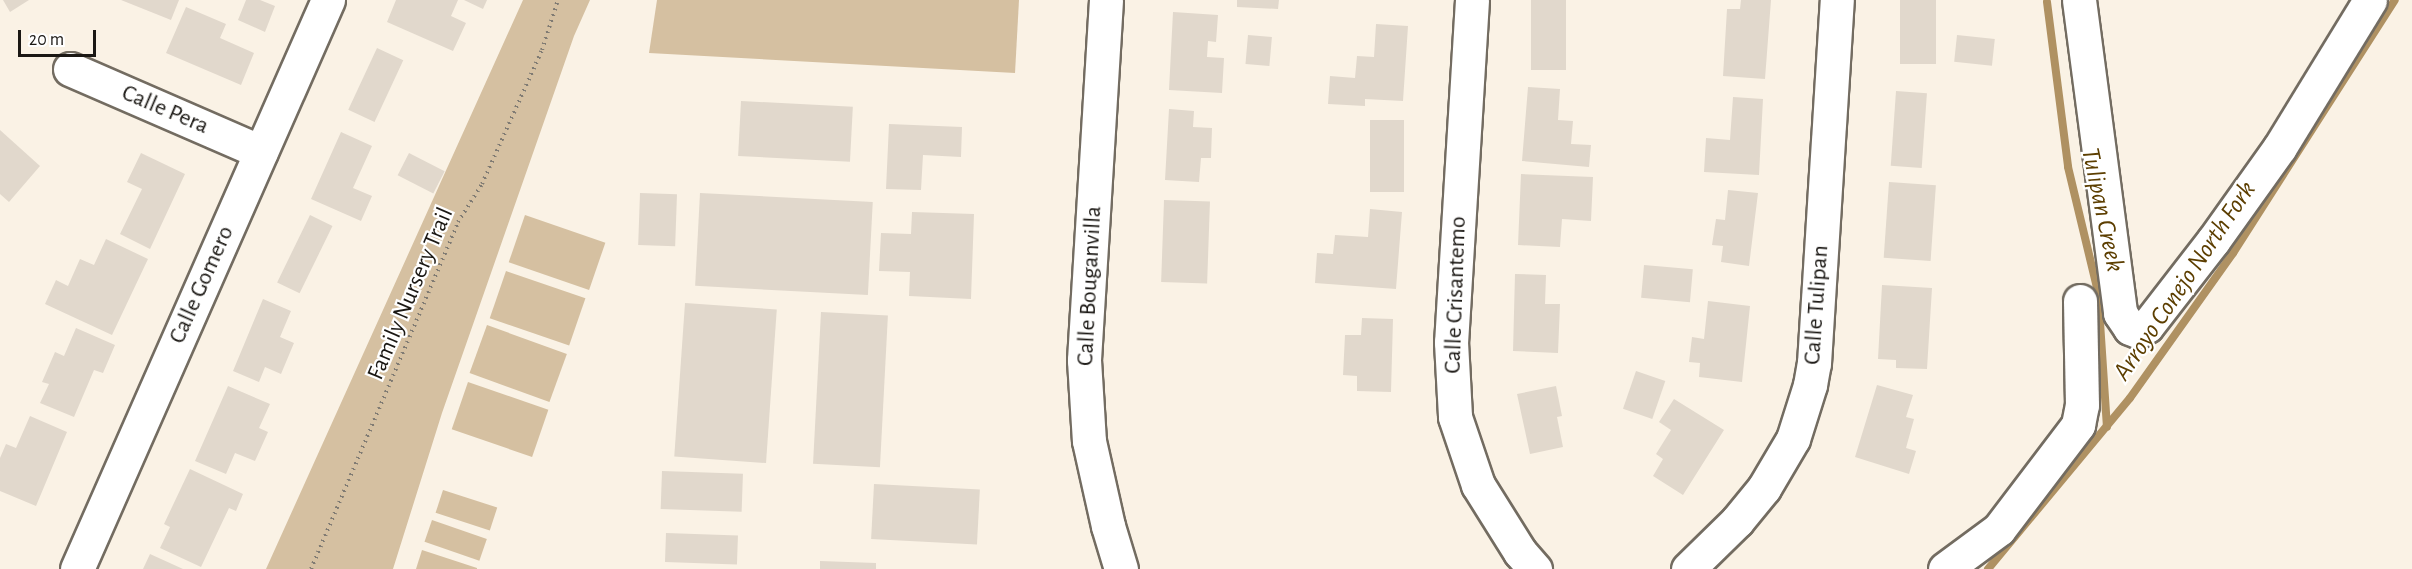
<!DOCTYPE html>
<style>
body{margin:0}
#map{position:relative;width:2412px;height:569px;overflow:hidden;background:#faf2e5;font-family:"Alegreya Sans",sans-serif}
div>[style]{position:absolute}
[style*='--x']{left:calc(var(--x)*1px);top:calc(var(--y)*1px);width:calc(var(--w)*1px);rotate:calc(var(--a)*1deg)}
.green>*{inset:0;background:#d5c0a1;transform-origin:0 0}
.stream>*{height:8px;margin:-4px;padding:0 4px;transform-origin:4px;border-radius:4px;background:#af9162}
.building>*{inset:0;background:#e1d8cc;transform-origin:0 0}
.path>*{height:4px;margin-top:-2px;transform-origin:0;background:repeating-linear-gradient(90deg,#807b73 0 1.5px,transparent 0 6px)}
.roads{filter:drop-shadow(2px 0 #736c61) drop-shadow(-2px 0 #736c61) drop-shadow(0 2px #736c61) drop-shadow(0 -2px #736c61)}
.minor>*{height:33px;margin:-16.5px;padding:0 16.5px;transform-origin:16.5px;border-radius:16.5px;background:#fff}
span{translate:-50% -50%;white-space:nowrap;text-align:center;line-height:1.15;-webkit-text-stroke:4.5px #fff;paint-order:stroke}
.street-label{font-size:24px;color:#1b1814}
.water-label{font-size:26px;color:#5c3e00;font-style:italic}
.scale{position:absolute;left:18px;top:30px;width:78px;height:27px;box-sizing:border-box;border:3px solid #1b1814;border-top:0;padding-left:8px;font-size:18px;line-height:21px;white-space:nowrap;color:#1b1814;-webkit-text-stroke:4px #fff;paint-order:stroke}
</style>
<div id="map">
<div class="green">
<div style="clip-path:polygon(523px 0,590px 0,574px 36px,442px 413px,393px 569px,266px 569px)"></div>
<div style="clip-path:polygon(657px 0,1019px 0,1015px 73px,649px 53px)"></div>
<div style="left:525px;top:215px;width:85px;height:50px;rotate:19deg"></div>
<div style="left:506px;top:271px;width:84px;height:50px;rotate:19deg"></div>
<div style="left:487px;top:325px;width:85px;height:51px;rotate:20deg"></div>
<div style="left:468px;top:382px;width:85px;height:50px;rotate:19deg"></div>
<div style="left:443px;top:490px;width:57px;height:24px;rotate:18deg"></div>
<div style="left:432px;top:520px;width:58px;height:23px;rotate:19deg"></div>
<div style="clip-path:polygon(422px 550px,477px 568px,477px 569px,416px 569px)"></div>
</div>
<div class="stream">
<div style="--x:2047;--y:2;--w:166;--a:82.7"></div>
<div style="--x:2068;--y:167;--w:129;--a:76.5"></div>
<div style="--x:2098;--y:292;--w:135;--a:86.2"></div>
<div style="--x:1988;--y:569;--w:222;--a:-50.3"></div>
<div style="--x:2130;--y:398;--w:178;--a:-54.6"></div>
<div style="--x:2233;--y:253;--w:300;--a:-57.4"></div>
</div>
<div class="building">
<div style="clip-path:polygon(3px 0,29px 0,10px 12px)"></div>
<div style="clip-path:polygon(121px 0,179px 0,171px 20px)"></div>
<div style="clip-path:polygon(246px 0,260px 0,275px 6px,265px 32px,238px 20px)"></div>
<div style="clip-path:polygon(396px 0,458px 0,451px 16px,466px 23px,453px 51px,387px 22px)"></div>
<div style="clip-path:polygon(464px 0,487px 0,483px 9px)"></div>
<div style="clip-path:polygon(1237px 0,1279px 0,1278px 9px,1237px 7px)"></div>
<div style="left:1531px;top:0;width:35px;height:70px"></div>
<div style="clip-path:polygon(1741px 0,1771px 0,1765px 79px,1723px 76px,1727px 9px,1740px 9px)"></div>
<div style="left:1900px;top:0;width:36px;height:64px"></div>
<div style="clip-path:polygon(186px 7px,226px 24px,220px 38px,254px 53px,241px 85px,166px 53px)"></div>
<div style="clip-path:polygon(1173px 12px,1218px 15px,1216px 42px,1208px 41px,1207px 57px,1224px 58px,1222px 93px,1169px 90px)"></div>
<div style="clip-path:polygon(1376px 24px,1408px 26px,1403px 101px,1365px 99px,1365px 106px,1328px 104px,1330px 76px,1355px 78px,1357px 56px,1374px 57px)"></div>
<div style="left:1248px;top:35px;width:24px;height:29px;rotate:5deg"></div>
<div style="left:1957px;top:35px;width:38px;height:27px;rotate:6deg"></div>
<div style="left:377px;top:48px;width:29px;height:68px;rotate:25deg"></div>
<div style="clip-path:polygon(1528px 87px,1560px 89px,1558px 120px,1573px 121px,1571px 144px,1591px 145px,1589px 167px,1522px 161px)"></div>
<div style="left:1896px;top:91px;width:31px;height:75px;rotate:4deg"></div>
<div style="clip-path:polygon(1733px 97px,1763px 99px,1759px 175px,1704px 172px,1706px 138px,1730px 140px)"></div>
<div style="left:741px;top:101px;width:112px;height:55px;rotate:3deg"></div>
<div style="clip-path:polygon(1169px 109px,1194px 111px,1193px 127px,1212px 128px,1211px 158px,1201px 158px,1199px 182px,1165px 180px)"></div>
<div style="left:1370px;top:120px;width:34px;height:72px"></div>
<div style="clip-path:polygon(889px 124px,962px 127px,961px 157px,923px 155px,921px 190px,886px 189px)"></div>
<div style="clip-path:polygon(0 130px,40px 166px,9px 202px,0 194px)"></div>
<div style="clip-path:polygon(341px 132px,372px 146px,353px 188px,372px 196px,361px 221px,311px 199px)"></div>
<div style="clip-path:polygon(141px 153px,185px 174px,150px 249px,120px 234px,142px 189px,127px 182px)"></div>
<div style="left:409px;top:153px;width:40px;height:25px;rotate:27deg"></div>
<div style="clip-path:polygon(1521px 174px,1593px 177px,1591px 221px,1562px 219px,1560px 247px,1518px 245px)"></div>
<div style="left:1889px;top:182px;width:47px;height:76px;rotate:4deg"></div>
<div style="clip-path:polygon(1728px 190px,1758px 193px,1749px 266px,1721px 262px,1723px 246px,1712px 245px,1716px 219px,1725px 220px)"></div>
<div style="left:640px;top:193px;width:37px;height:52px;rotate:2deg"></div>
<div style="left:700px;top:193px;width:173px;height:93px;rotate:3deg"></div>
<div style="left:1164px;top:200px;width:46px;height:82px;rotate:2deg"></div>
<div style="clip-path:polygon(1370px 209px,1402px 212px,1396px 289px,1315px 283px,1317px 253px,1333px 254px,1335px 235px,1368px 237px)"></div>
<div style="clip-path:polygon(912px 212px,974px 214px,971px 299px,909px 296px,910px 272px,879px 271px,881px 233px,911px 234px)"></div>
<div style="left:310px;top:215px;width:25px;height:75px;rotate:26deg"></div>
<div style="clip-path:polygon(106px 239px,148px 259px,112px 335px,45px 304px,56px 280px,68px 286px,80px 259px,94px 265px)"></div>
<div style="left:1644px;top:265px;width:49px;height:33px;rotate:5deg"></div>
<div style="clip-path:polygon(1515px 274px,1546px 275px,1545px 304px,1560px 304px,1558px 353px,1513px 351px)"></div>
<div style="clip-path:polygon(1882px 285px,1932px 288px,1927px 369px,1896px 368px,1896px 360px,1878px 359px)"></div>
<div style="clip-path:polygon(263px 299px,291px 311px,280px 337px,294px 343px,281px 374px,265px 367px,259px 382px,233px 371px)"></div>
<div style="clip-path:polygon(1708px 301px,1750px 306px,1742px 382px,1699px 377px,1700px 363px,1689px 362px,1692px 337px,1704px 339px)"></div>
<div style="left:685px;top:303px;width:92px;height:154px;rotate:4deg"></div>
<div style="left:821px;top:312px;width:67px;height:152px;rotate:3deg"></div>
<div style="clip-path:polygon(1362px 318px,1393px 319px,1391px 392px,1357px 391px,1357px 376px,1343px 375px,1345px 335px,1361px 335px)"></div>
<div style="clip-path:polygon(76px 328px,115px 345px,103px 373px,94px 370px,74px 417px,40px 403px,49px 384px,42px 382px,55px 352px,64px 356px)"></div>
<div style="left:1636px;top:371px;width:31px;height:40px;rotate:19deg"></div>
<div style="clip-path:polygon(1877px 385px,1913px 395px,1906px 417px,1914px 419px,1906px 448px,1916px 451px,1909px 474px,1855px 457px)"></div>
<div style="clip-path:polygon(228px 386px,270px 404px,259px 428px,268px 432px,255px 461px,235px 453px,226px 474px,195px 461px)"></div>
<div style="clip-path:polygon(1556px 386px,1562px 416px,1557px 417px,1563px 447px,1530px 454px,1517px 394px)"></div>
<div style="clip-path:polygon(1674px 399px,1724px 430px,1683px 495px,1653px 476px,1663px 459px,1656px 454px,1671px 430px,1659px 422px)"></div>
<div style="clip-path:polygon(30px 416px,67px 432px,36px 506px,0 491px,0 458px,6px 444px,16px 448px)"></div>
<div style="clip-path:polygon(190px 469px,243px 494px,236px 511px,229px 508px,201px 567px,160px 548px,170px 527px,164px 524px)"></div>
<div style="left:662px;top:471px;width:81px;height:38px;rotate:2deg"></div>
<div style="left:874px;top:484px;width:106px;height:55px;rotate:3deg"></div>
<div style="left:666px;top:533px;width:72px;height:29px;rotate:2deg"></div>
<div style="clip-path:polygon(150px 554px,183px 569px,143px 569px)"></div>
<div style="clip-path:polygon(820px 561px,876px 563px,876px 569px,820px 569px)"></div>
</div>
<div class="path">
<div style="--x:311;--y:569;--w:377;--a:-67"></div>
<div style="--x:458;--y:222;--w:45;--a:-57.7"></div>
<div style="--x:482;--y:184;--w:147;--a:-65.9"></div>
<div style="--x:542;--y:50;--w:52;--a:-72.3"></div>
</div>
<div class="roads">
<div class="minor">
<div style="--x:1106;--y:0;--w:361;--a:93.5"></div>
<div style="--x:1084;--y:360;--w:81;--a:86.5"></div>
<div style="--x:1089;--y:441;--w:87;--a:77.4"></div>
<div style="--x:1108;--y:526;--w:45;--a:73.2"></div>
<div style="--x:1472;--y:0;--w:343;--a:93.5"></div>
<div style="--x:1451;--y:342;--w:75;--a:86.9"></div>
<div style="--x:1455;--y:417;--w:72;--a:71.3"></div>
<div style="--x:1478;--y:485;--w:79;--a:57.9"></div>
<div style="--x:1520;--y:552;--w:23;--a:49"></div>
<div style="--x:2079;--y:0;--w:316;--a:82.5"></div>
<div style="--x:2120;--y:313;--w:18;--a:56"></div>
<div style="--x:2130;--y:328;--w:9;--a:21"></div>
<div style="--x:2138;--y:331;--w:10;--a:-29"></div>
<div style="--x:2147;--y:326;--w:108;--a:-52.2"></div>
<div style="--x:2213;--y:241;--w:115;--a:-54.5"></div>
<div style="--x:2280;--y:147;--w:172;--a:-58.5"></div>
<div style="--x:70;--y:69;--w:208;--a:23.5"></div>
<div style="--x:77;--y:569;--w:622;--a:-66.2"></div>
<div style="--x:1688;--y:569;--w:69;--a:-44.4"></div>
<div style="--x:1737;--y:521;--w:43;--a:-50.7"></div>
<div style="--x:1764;--y:488;--w:57;--a:-59.4"></div>
<div style="--x:1793;--y:439;--w:57;--a:-72.5"></div>
<div style="--x:1810;--y:385;--w:22;--a:-80"></div>
<div style="--x:1814;--y:363;--w:364;--a:-86.4"></div>
<div style="--x:1945;--y:569;--w:67;--a:-36.5"></div>
<div style="--x:1999;--y:529;--w:131;--a:-52.8"></div>
<div style="--x:2078;--y:425;--w:20;--a:-79"></div>
<div style="--x:2082;--y:405;--w:104;--a:-91.1"></div>
</div>
</div>
<div class="street-label">
<span style="left:165px;top:110px;rotate:23deg">Calle Pera</span>
<span style="left:202px;top:285px;rotate:-66deg">Calle Gomero</span>
<span style="left:1090px;top:286px;rotate:-87deg">Calle Bouganvilla</span>
<span style="left:411px;top:294px;rotate:-67deg">Family Nursery Trail</span>
<span style="left:1456px;top:295px;rotate:-88deg">Calle Crisantemo</span>
<span style="left:1817px;top:305px;rotate:-86deg">Calle Tulipan</span>
</div>
<div class="water-label">
<span style="left:2102px;top:210px;rotate:78deg">Tulipan Creek</span>
<span style="left:2185px;top:281px;rotate:-56deg">Arroyo Conejo North Fork</span>
</div>
<div class="scale">20 m</div>
</div>
